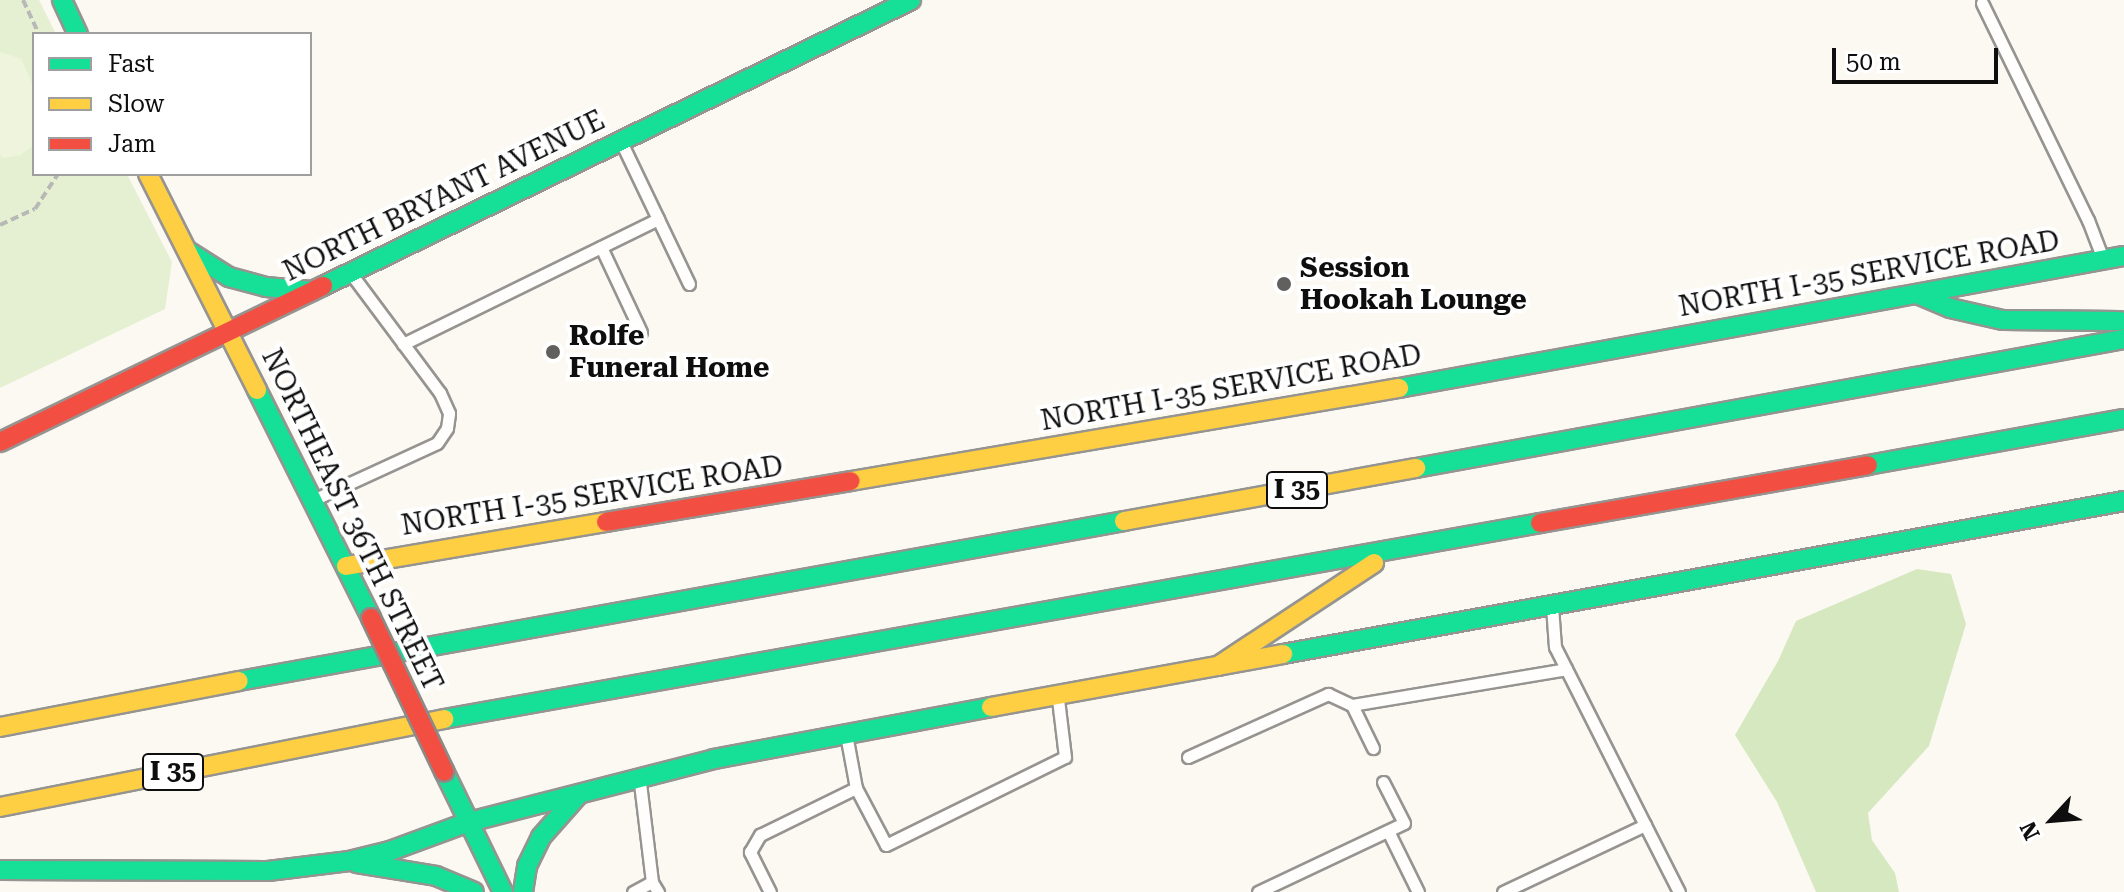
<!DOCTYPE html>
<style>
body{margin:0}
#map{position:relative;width:2124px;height:892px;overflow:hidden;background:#fcf9f2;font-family:"Roboto Serif",serif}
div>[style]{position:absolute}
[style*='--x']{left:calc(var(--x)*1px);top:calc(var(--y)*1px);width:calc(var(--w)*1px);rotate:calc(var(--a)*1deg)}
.green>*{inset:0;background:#e5f0d2}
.forest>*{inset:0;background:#d6e8c0}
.pitch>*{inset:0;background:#eff5dc}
.path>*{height:4px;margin-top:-2px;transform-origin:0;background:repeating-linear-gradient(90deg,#b8b8b6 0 8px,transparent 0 12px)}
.roads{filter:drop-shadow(2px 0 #959491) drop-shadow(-2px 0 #959491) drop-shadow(0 2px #959491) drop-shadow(0 -2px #959491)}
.lane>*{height:11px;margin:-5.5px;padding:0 5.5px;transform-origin:5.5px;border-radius:5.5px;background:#fffefd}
.fast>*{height:18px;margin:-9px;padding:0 9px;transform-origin:9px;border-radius:9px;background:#16e098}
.slow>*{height:18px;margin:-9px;padding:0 9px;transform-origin:9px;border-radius:9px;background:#ffcf43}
.jam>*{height:18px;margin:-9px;padding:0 9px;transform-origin:9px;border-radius:9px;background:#f24e42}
.bridges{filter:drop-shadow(2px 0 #8c8a87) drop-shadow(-2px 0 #8c8a87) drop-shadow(0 2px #8c8a87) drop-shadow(0 -2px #8c8a87)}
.jam-bridge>*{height:18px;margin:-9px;padding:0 9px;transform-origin:9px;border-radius:9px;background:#f24e42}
.dots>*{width:22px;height:22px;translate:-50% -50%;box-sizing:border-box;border:4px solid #fff;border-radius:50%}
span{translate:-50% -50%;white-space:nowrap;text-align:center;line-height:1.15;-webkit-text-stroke:8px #fff;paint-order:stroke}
.shield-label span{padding:2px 6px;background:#fff;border:2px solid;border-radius:6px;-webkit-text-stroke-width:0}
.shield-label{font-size:26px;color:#0e0e0e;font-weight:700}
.street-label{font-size:28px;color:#0e0e0e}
.poi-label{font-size:28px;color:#0e0e0e;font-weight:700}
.left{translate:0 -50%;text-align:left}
.legend{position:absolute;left:32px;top:32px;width:280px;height:144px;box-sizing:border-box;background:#fff;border:2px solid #9f9f9f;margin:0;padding:10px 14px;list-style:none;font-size:24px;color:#0e0e0e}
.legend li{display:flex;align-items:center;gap:16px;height:40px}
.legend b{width:40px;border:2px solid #9f9f9f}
.north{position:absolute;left:2012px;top:780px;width:80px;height:80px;-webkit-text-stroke:6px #fff;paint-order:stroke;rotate:244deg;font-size:22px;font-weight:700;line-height:32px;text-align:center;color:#0e0e0e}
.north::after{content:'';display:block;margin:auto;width:28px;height:36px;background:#0e0e0e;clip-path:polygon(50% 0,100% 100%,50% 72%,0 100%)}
.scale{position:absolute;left:1832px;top:48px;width:166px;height:36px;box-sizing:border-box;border:4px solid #0e0e0e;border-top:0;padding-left:10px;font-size:24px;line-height:28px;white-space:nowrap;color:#0e0e0e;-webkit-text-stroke:6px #fff;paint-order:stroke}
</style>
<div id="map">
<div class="green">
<div style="clip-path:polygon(0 0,39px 0,56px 34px,34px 34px,34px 174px,127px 174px,172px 262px,165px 309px,0 388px)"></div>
</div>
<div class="forest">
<div style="clip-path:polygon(1917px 569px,1951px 574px,1966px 624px,1929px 746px,1868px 813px,1872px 840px,1895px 873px,1899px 892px,1816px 892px,1777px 802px,1735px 735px,1778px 661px,1796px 621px)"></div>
</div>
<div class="pitch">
<div style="clip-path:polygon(0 52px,21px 59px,34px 88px,34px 145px,20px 155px,3px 158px,0 155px)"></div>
</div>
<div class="path">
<div style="--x:23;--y:0;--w:38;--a:65"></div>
<div style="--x:0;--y:225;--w:38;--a:-25"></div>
<div style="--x:35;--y:209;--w:42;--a:-56.7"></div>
</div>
<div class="roads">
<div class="lane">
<div style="--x:1982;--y:3;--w:242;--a:64"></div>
<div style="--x:2088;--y:220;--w:39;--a:69"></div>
<div style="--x:658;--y:219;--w:72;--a:64.5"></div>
<div style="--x:601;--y:247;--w:94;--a:64.8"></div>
<div style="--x:403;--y:344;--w:284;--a:-26.1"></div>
<div style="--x:658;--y:219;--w:83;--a:-115.6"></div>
<div style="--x:313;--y:500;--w:136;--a:-24.7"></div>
<div style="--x:437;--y:443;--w:18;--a:-56"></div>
<div style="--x:447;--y:428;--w:15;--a:-82"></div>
<div style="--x:449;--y:413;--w:22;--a:-114"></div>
<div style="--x:440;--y:393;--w:147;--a:-126.7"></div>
<div style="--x:1352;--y:705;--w:217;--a:-9.5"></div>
<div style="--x:1188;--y:757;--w:154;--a:-24.2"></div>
<div style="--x:1328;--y:694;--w:26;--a:25"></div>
<div style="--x:1352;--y:705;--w:48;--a:64"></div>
<div style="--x:640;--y:783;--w:100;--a:83.1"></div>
<div style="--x:652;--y:882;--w:12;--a:59"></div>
<div style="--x:856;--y:788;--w:64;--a:62.2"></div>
<div style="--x:886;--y:845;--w:199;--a:-26.2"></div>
<div style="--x:1065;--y:757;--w:58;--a:-96.9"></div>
<div style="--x:1645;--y:825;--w:75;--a:63.1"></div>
<div style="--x:1388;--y:831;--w:68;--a:63.8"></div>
<div style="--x:633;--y:892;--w:21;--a:-28"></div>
<div style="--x:770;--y:892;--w:45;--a:-116.6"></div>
<div style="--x:750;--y:852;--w:20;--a:-60"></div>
<div style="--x:760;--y:835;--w:107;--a:-26.1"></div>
<div style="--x:856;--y:788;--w:55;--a:-100.5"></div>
<div style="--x:1258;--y:892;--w:161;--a:-25.3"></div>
<div style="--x:1404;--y:823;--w:46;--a:-117.1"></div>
<div style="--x:1503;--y:892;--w:157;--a:-25.3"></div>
<div style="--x:1645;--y:825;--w:199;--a:-116.8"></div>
<div style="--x:1555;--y:647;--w:41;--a:-94.2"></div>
</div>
<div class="fast">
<div style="--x:62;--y:0;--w:38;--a:65"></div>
<div style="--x:188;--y:251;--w:49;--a:32.4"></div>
<div style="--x:229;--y:277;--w:38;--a:15"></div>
<div style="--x:266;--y:287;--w:46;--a:5"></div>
<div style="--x:323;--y:286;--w:654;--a:-25.94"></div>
<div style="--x:1917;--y:294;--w:36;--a:23"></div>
<div style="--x:1950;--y:308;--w:54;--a:12.8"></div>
<div style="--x:2003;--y:320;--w:117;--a:0.5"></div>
<div style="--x:1399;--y:388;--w:737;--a:-10.32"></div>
<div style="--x:257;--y:390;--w:255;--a:63.4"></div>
<div style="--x:1868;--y:465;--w:260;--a:-10.2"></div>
<div style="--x:1416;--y:468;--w:720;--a:-10.33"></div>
<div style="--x:1283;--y:654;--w:855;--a:-10.31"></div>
<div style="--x:239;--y:681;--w:899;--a:-10.25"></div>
<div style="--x:444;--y:719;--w:1113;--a:-10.14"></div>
<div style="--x:444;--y:771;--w:135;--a:64"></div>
<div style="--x:469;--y:822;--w:253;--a:-14.4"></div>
<div style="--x:714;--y:759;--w:282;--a:-10.6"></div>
<div style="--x:357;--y:863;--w:80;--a:9.3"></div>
<div style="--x:436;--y:876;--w:41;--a:22.8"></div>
<div style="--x:0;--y:870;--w:268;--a:0.2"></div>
<div style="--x:268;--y:871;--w:82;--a:-7"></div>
<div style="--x:349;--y:861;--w:42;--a:-13.7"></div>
<div style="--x:390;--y:851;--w:84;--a:-20.2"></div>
<div style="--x:523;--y:892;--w:26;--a:-81"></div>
<div style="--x:527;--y:866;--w:32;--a:-64"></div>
<div style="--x:541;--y:837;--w:57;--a:-48.5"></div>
</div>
<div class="slow">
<div style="--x:148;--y:174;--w:242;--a:63.2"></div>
<div style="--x:851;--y:481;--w:556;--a:-9.63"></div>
<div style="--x:1124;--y:521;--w:297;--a:-10.3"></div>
<div style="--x:346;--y:566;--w:264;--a:-9.6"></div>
<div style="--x:1218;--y:666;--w:187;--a:-33.4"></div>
<div style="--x:991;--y:707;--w:297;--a:-10.3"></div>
<div style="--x:0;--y:727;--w:243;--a:-10.9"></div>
<div style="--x:0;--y:807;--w:453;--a:-11.2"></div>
</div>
<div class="jam">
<div style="--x:0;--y:442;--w:359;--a:-25.8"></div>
<div style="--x:606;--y:522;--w:248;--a:-9.5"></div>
<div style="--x:1540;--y:523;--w:333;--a:-10"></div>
</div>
</div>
<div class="bridges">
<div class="jam-bridge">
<div style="--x:371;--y:618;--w:170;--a:64.5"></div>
</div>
</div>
<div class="dots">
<div style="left:1284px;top:284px;background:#61605e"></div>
<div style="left:553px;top:352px;background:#61605e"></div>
</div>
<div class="shield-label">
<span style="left:1297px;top:490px">I 35</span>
<span style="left:173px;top:772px">I 35</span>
</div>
<div class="street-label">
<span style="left:444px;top:196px;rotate:-26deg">NORTH BRYANT AVENUE</span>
<span style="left:1869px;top:274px;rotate:-10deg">NORTH I-35 SERVICE ROAD</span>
<span style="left:1231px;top:388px;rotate:-10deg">NORTH I-35 SERVICE ROAD</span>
<span style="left:592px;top:496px;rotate:-9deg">NORTH I-35 SERVICE ROAD</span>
<span style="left:352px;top:520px;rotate:64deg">NORTHEAST 36TH STREET</span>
</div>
<div class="poi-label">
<span class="left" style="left:1300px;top:284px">Session<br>Hookah Lounge</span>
<span class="left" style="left:569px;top:352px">Rolfe<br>Funeral Home</span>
</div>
<ul class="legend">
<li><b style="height:10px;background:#16e098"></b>Fast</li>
<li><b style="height:10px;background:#ffcf43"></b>Slow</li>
<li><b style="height:10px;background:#f24e42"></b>Jam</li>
</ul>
<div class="north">N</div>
<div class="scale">50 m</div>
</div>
